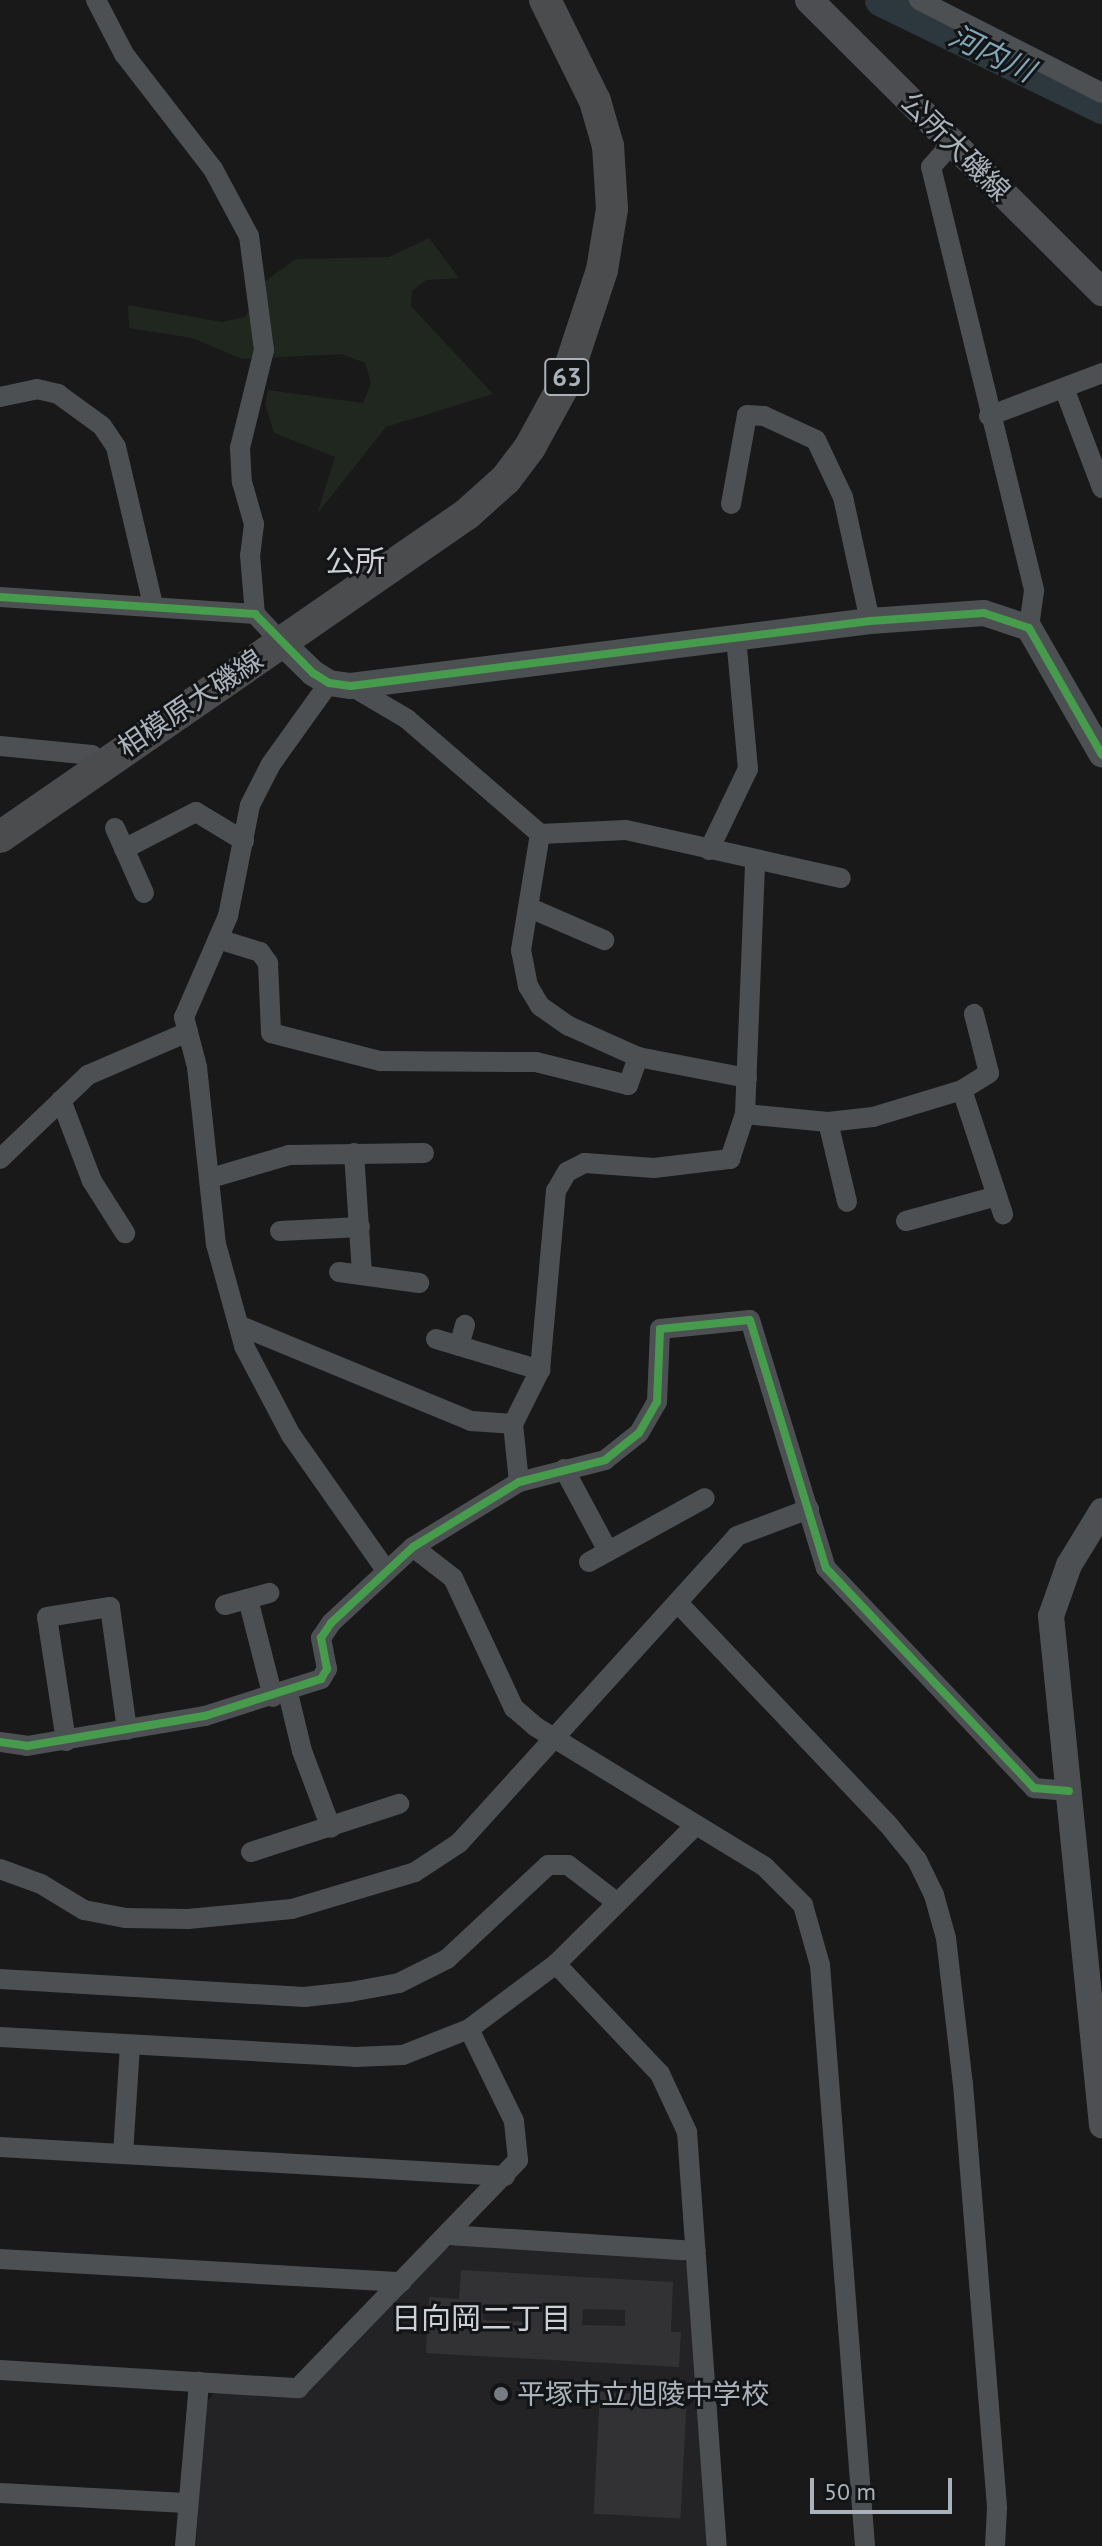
<!DOCTYPE html>
<meta charset="utf-8">
<style>
body{margin:0}
#map{position:relative;width:1102px;height:2546px;overflow:hidden;background:#19191a;font-family:"PT Sans","Noto Sans JP",sans-serif}
div>[style]{position:absolute}
[style*='--x']{left:calc(var(--x)*1px);top:calc(var(--y)*1px);width:calc(var(--w)*1px);rotate:calc(var(--a)*1deg)}
.built>*{inset:0;background:#232326}
.green>*{inset:0;background:#1f271f}
.river>*{height:34px;margin:-17px;padding:0 17px;transform-origin:17px;border-radius:17px;background:#2c383d}
.building>*{inset:0;background:#323234;transform-origin:0 0}
.minor>*{height:20px;margin:-10px;padding:0 10px;transform-origin:10px;border-radius:10px;background:#4d5053}
.tertiary>*{height:26px;margin:-13px;padding:0 13px;transform-origin:13px;border-radius:13px;background:#4d5053}
.secondary>*{height:28px;margin:-14px;padding:0 14px;transform-origin:14px;border-radius:14px;background:#4c4e51}
.primary>*{height:32px;margin:-16px;padding:0 16px;transform-origin:16px;border-radius:16px;background:#4b4c4e}
.cycleway>*{height:8px;margin:-4px;padding:0 4px;transform-origin:4px;border-radius:4px;background:#469c4c}
.dots>*{width:22px;height:22px;translate:-50% -50%;box-sizing:border-box;border:4px solid #131416;border-radius:50%}
span{translate:-50% -50%;white-space:nowrap;text-align:center;line-height:1.15;-webkit-text-stroke:6px #131416;paint-order:stroke}
.shield-label span{padding:2px 6px;background:#131416;border:2px solid;border-radius:6px;-webkit-text-stroke-width:0}
.shield-label{font-size:26px;color:#aab2bb;font-weight:700}
.street-label{font-size:28px;color:#aab2bb}
.poi-label{font-size:28px;color:#aab2bb}
.left{translate:0 -50%;text-align:left}
.water-label{font-size:30px;color:#81a6b7;font-style:italic}
.neighbourhood-label{font-size:30px;color:#ccd0d7}
.scale{position:absolute;left:810px;top:2478px;width:142px;height:36px;box-sizing:border-box;border:4px solid #aab2bb;border-top:0;padding-left:10px;font-size:24px;line-height:28px;white-space:nowrap;color:#aab2bb;-webkit-text-stroke:6px #131416;paint-order:stroke}
</style>
<div id="map">
<div class="built">
<div style="clip-path:polygon(458px 2244px,681px 2259px,689px 2266px,707px 2546px,196px 2546px,205px 2404px,214px 2393px,302px 2395px,444px 2249px)"></div>
</div>
<div class="green">
<div style="clip-path:polygon(429px 238px,459px 278px,426px 280px,412px 291px,411px 306px,493px 394px,386px 427px,317px 514px,335px 457px,274px 433px,265px 404px,268px 390px,363px 403px,371px 383px,365px 363px,342px 354px,242px 359px,192px 338px,129px 328px,128px 305px,222px 322px,245px 317px,265px 281px,296px 259px,389px 257px)"></div>
</div>
<div class="river">
<div style="--x:882;--y:0;--w:245;--a:25.9"></div>
</div>
<div class="building">
<div style="clip-path:polygon(evenodd,461px 2270px,673px 2282px,671px 2332px,681px 2332px,679px 2367px,426px 2353px,429px 2297px,459px 2299px,461px 2270px,484px 2304px,526px 2305px,526px 2322px,483px 2320px,484px 2304px,461px 2270px,583px 2309px,625px 2310px,625px 2326px,582px 2325px,583px 2309px)"></div>
<div style="left:600px;top:2392px;width:87px;height:122px;rotate:3deg"></div>
</div>
<div class="minor">
<div style="--x:96;--y:0;--w:61;--a:62.6"></div>
<div style="--x:124;--y:54;--w:145;--a:52.3"></div>
<div style="--x:213;--y:169;--w:76;--a:61.8"></div>
<div style="--x:249;--y:236;--w:115;--a:82.5"></div>
<div style="--x:264;--y:350;--w:101;--a:103.8"></div>
<div style="--x:240;--y:448;--w:34;--a:87"></div>
<div style="--x:242;--y:482;--w:44;--a:74.1"></div>
<div style="--x:254;--y:524;--w:31;--a:97"></div>
<div style="--x:250;--y:555;--w:59;--a:85.2"></div>
<div style="--x:919;--y:0;--w:205;--a:26.9"></div>
<div style="--x:952;--y:143;--w:32;--a:131"></div>
<div style="--x:931;--y:167;--w:436;--a:76.3"></div>
<div style="--x:1034;--y:591;--w:37;--a:98"></div>
<div style="--x:1064;--y:388;--w:107;--a:69.2"></div>
<div style="--x:0;--y:397;--w:38;--a:-12"></div>
<div style="--x:37;--y:389;--w:22;--a:13"></div>
<div style="--x:58;--y:394;--w:54;--a:36"></div>
<div style="--x:102;--y:426;--w:25;--a:56"></div>
<div style="--x:116;--y:447;--w:162;--a:76.8"></div>
<div style="--x:989;--y:416;--w:121;--a:-20.8"></div>
<div style="--x:731;--y:504;--w:90;--a:-79.8"></div>
<div style="--x:747;--y:415;--w:17;--a:3"></div>
<div style="--x:764;--y:416;--w:57;--a:24.8"></div>
<div style="--x:816;--y:440;--w:63;--a:64.7"></div>
<div style="--x:843;--y:497;--w:127;--a:77.7"></div>
<div style="--x:0;--y:597;--w:256;--a:3.8"></div>
<div style="--x:255;--y:614;--w:38;--a:47"></div>
<div style="--x:329;--y:683;--w:100;--a:125.6"></div>
<div style="--x:271;--y:764;--w:46;--a:117.1"></div>
<div style="--x:250;--y:805;--w:113;--a:101.2"></div>
<div style="--x:228;--y:916;--w:110;--a:113.5"></div>
<div style="--x:184;--y:1017;--w:52;--a:75.4"></div>
<div style="--x:197;--y:1067;--w:178;--a:83.9"></div>
<div style="--x:216;--y:1244;--w:106;--a:74.6"></div>
<div style="--x:244;--y:1346;--w:101;--a:62.2"></div>
<div style="--x:291;--y:1435;--w:165;--a:54.9"></div>
<div style="--x:351;--y:686;--w:65;--a:30.5"></div>
<div style="--x:407;--y:719;--w:176;--a:40.8"></div>
<div style="--x:540;--y:834;--w:86;--a:-2.7"></div>
<div style="--x:626;--y:830;--w:220;--a:12.6"></div>
<div style="--x:0;--y:746;--w:92;--a:5.6"></div>
<div style="--x:92;--y:755;--w:12;--a:48"></div>
<div style="--x:115;--y:828;--w:71;--a:66"></div>
<div style="--x:540;--y:834;--w:118;--a:99.3"></div>
<div style="--x:521;--y:950;--w:37;--a:79"></div>
<div style="--x:528;--y:986;--w:23;--a:59"></div>
<div style="--x:540;--y:1006;--w:35;--a:35"></div>
<div style="--x:569;--y:1026;--w:76;--a:24.2"></div>
<div style="--x:638;--y:1057;--w:111;--a:10.9"></div>
<div style="--x:124;--y:849;--w:81;--a:-27.2"></div>
<div style="--x:196;--y:812;--w:56;--a:31.1"></div>
<div style="--x:709;--y:850;--w:90;--a:-64.3"></div>
<div style="--x:748;--y:769;--w:133;--a:-95.2"></div>
<div style="--x:530;--y:908;--w:81;--a:23.4"></div>
<div style="--x:218;--y:939;--w:44;--a:17.2"></div>
<div style="--x:260;--y:952;--w:14;--a:54"></div>
<div style="--x:268;--y:963;--w:70;--a:87.5"></div>
<div style="--x:271;--y:1033;--w:113;--a:14.4"></div>
<div style="--x:380;--y:1061;--w:156;--a:0.4"></div>
<div style="--x:536;--y:1062;--w:95;--a:14"></div>
<div style="--x:628;--y:1085;--w:30;--a:-70"></div>
<div style="--x:962;--y:1090;--w:131;--a:71.7"></div>
<div style="--x:61;--y:1100;--w:87;--a:69.1"></div>
<div style="--x:92;--y:1181;--w:62;--a:57.6"></div>
<div style="--x:745;--y:1114;--w:83;--a:5.5"></div>
<div style="--x:828;--y:1122;--w:45;--a:-6.3"></div>
<div style="--x:873;--y:1117;--w:93;--a:-16.9"></div>
<div style="--x:962;--y:1090;--w:32;--a:-32"></div>
<div style="--x:989;--y:1073;--w:61;--a:-104.3"></div>
<div style="--x:828;--y:1122;--w:82;--a:76.6"></div>
<div style="--x:354;--y:1153;--w:120;--a:86.2"></div>
<div style="--x:0;--y:1159;--w:122;--a:-43.7"></div>
<div style="--x:88;--y:1075;--w:109;--a:-23.3"></div>
<div style="--x:211;--y:1178;--w:81;--a:-16.4"></div>
<div style="--x:289;--y:1155;--w:135;--a:-0.8"></div>
<div style="--x:906;--y:1221;--w:94;--a:-15.4"></div>
<div style="--x:280;--y:1231;--w:80;--a:-2.9"></div>
<div style="--x:339;--y:1272;--w:81;--a:7.8"></div>
<div style="--x:243;--y:1327;--w:247;--a:22.4"></div>
<div style="--x:471;--y:1421;--w:42;--a:4.1"></div>
<div style="--x:436;--y:1339;--w:109;--a:16.6"></div>
<div style="--x:459;--y:1346;--w:22;--a:-74"></div>
<div style="--x:564;--y:1469;--w:93;--a:61.8"></div>
<div style="--x:519;--y:1482;--w:58;--a:-95.9"></div>
<div style="--x:513;--y:1424;--w:60;--a:-63.4"></div>
<div style="--x:540;--y:1370;--w:180;--a:-84.9"></div>
<div style="--x:556;--y:1191;--w:22;--a:-60"></div>
<div style="--x:567;--y:1172;--w:20;--a:-27"></div>
<div style="--x:585;--y:1163;--w:69;--a:4.1"></div>
<div style="--x:654;--y:1168;--w:77;--a:-6.8"></div>
<div style="--x:730;--y:1159;--w:47;--a:-71.6"></div>
<div style="--x:745;--y:1114;--w:253;--a:-87.7"></div>
<div style="--x:413;--y:1547;--w:51;--a:37.8"></div>
<div style="--x:453;--y:1578;--w:144;--a:64.9"></div>
<div style="--x:514;--y:1708;--w:29;--a:41"></div>
<div style="--x:536;--y:1727;--w:268;--a:31.4"></div>
<div style="--x:765;--y:1867;--w:54;--a:45"></div>
<div style="--x:803;--y:1905;--w:62;--a:74.2"></div>
<div style="--x:820;--y:1965;--w:583;--a:85.57"></div>
<div style="--x:589;--y:1562;--w:132;--a:-28.9"></div>
<div style="--x:248;--y:1599;--w:101;--a:75.7"></div>
<div style="--x:678;--y:1603;--w:303;--a:46.5"></div>
<div style="--x:887;--y:1823;--w:48;--a:51"></div>
<div style="--x:917;--y:1860;--w:39;--a:64"></div>
<div style="--x:934;--y:1895;--w:45;--a:74.4"></div>
<div style="--x:946;--y:1938;--w:147;--a:83.4"></div>
<div style="--x:963;--y:2084;--w:425;--a:85.4"></div>
<div style="--x:997;--y:2508;--w:38;--a:93"></div>
<div style="--x:225;--y:1605;--w:46;--a:-15.3"></div>
<div style="--x:288;--y:1693;--w:60;--a:76.4"></div>
<div style="--x:302;--y:1751;--w:82;--a:69.4"></div>
<div style="--x:66;--y:1741;--w:125;--a:-98.7"></div>
<div style="--x:47;--y:1617;--w:64;--a:-9"></div>
<div style="--x:110;--y:1607;--w:124;--a:82.1"></div>
<div style="--x:0;--y:1742;--w:27;--a:8"></div>
<div style="--x:27;--y:1746;--w:181;--a:-9.6"></div>
<div style="--x:205;--y:1716;--w:122;--a:-17.7"></div>
<div style="--x:321;--y:1679;--w:12;--a:-59"></div>
<div style="--x:327;--y:1669;--w:32;--a:-101"></div>
<div style="--x:321;--y:1638;--w:18;--a:-56"></div>
<div style="--x:331;--y:1623;--w:112;--a:-42.8"></div>
<div style="--x:413;--y:1547;--w:124;--a:-31.5"></div>
<div style="--x:519;--y:1482;--w:89;--a:-14.3"></div>
<div style="--x:605;--y:1460;--w:43;--a:-38.5"></div>
<div style="--x:639;--y:1433;--w:36;--a:-60"></div>
<div style="--x:657;--y:1402;--w:73;--a:-87.6"></div>
<div style="--x:660;--y:1329;--w:90;--a:-5.7"></div>
<div style="--x:750;--y:1320;--w:259;--a:73"></div>
<div style="--x:826;--y:1568;--w:303;--a:46.6"></div>
<div style="--x:1034;--y:1788;--w:35;--a:5"></div>
<div style="--x:251;--y:1852;--w:156;--a:-18"></div>
<div style="--x:0;--y:1869;--w:44;--a:20.1"></div>
<div style="--x:41;--y:1884;--w:50;--a:31.2"></div>
<div style="--x:84;--y:1910;--w:43;--a:10.8"></div>
<div style="--x:126;--y:1918;--w:62;--a:0.9"></div>
<div style="--x:188;--y:1919;--w:104;--a:-5.5"></div>
<div style="--x:292;--y:1909;--w:128;--a:-16.7"></div>
<div style="--x:415;--y:1872;--w:53;--a:-33.4"></div>
<div style="--x:459;--y:1843;--w:414;--a:-47.8"></div>
<div style="--x:737;--y:1536;--w:77;--a:-20.6"></div>
<div style="--x:556;--y:1964;--w:151;--a:46.6"></div>
<div style="--x:660;--y:2074;--w:64;--a:65"></div>
<div style="--x:687;--y:2132;--w:415;--a:85.9"></div>
<div style="--x:0;--y:1979;--w:305;--a:3.4"></div>
<div style="--x:304;--y:1997;--w:46;--a:-6.2"></div>
<div style="--x:350;--y:1992;--w:50;--a:-10.4"></div>
<div style="--x:399;--y:1983;--w:54;--a:-26.6"></div>
<div style="--x:447;--y:1959;--w:138;--a:-42.9"></div>
<div style="--x:548;--y:1865;--w:20;--a:0"></div>
<div style="--x:568;--y:1865;--w:59;--a:37.5"></div>
<div style="--x:0;--y:2037;--w:356;--a:3.2"></div>
<div style="--x:355;--y:2057;--w:48;--a:-2.4"></div>
<div style="--x:403;--y:2055;--w:71;--a:-21.5"></div>
<div style="--x:469;--y:2029;--w:109;--a:-36.8"></div>
<div style="--x:556;--y:1964;--w:197;--a:-44.8"></div>
<div style="--x:0;--y:2147;--w:506;--a:3.29"></div>
<div style="--x:123;--y:2154;--w:109;--a:-86.3"></div>
<div style="--x:448;--y:2235;--w:248;--a:3.7"></div>
<div style="--x:0;--y:2259;--w:402;--a:3.3"></div>
<div style="--x:0;--y:2370;--w:299;--a:3.5"></div>
<div style="--x:298;--y:2388;--w:317;--a:-46"></div>
<div style="--x:518;--y:2160;--w:39;--a:-96"></div>
<div style="--x:514;--y:2121;--w:102;--a:-116.1"></div>
<div style="--x:0;--y:2493;--w:186;--a:3.1"></div>
<div style="--x:185;--y:2546;--w:165;--a:-85.1"></div>
</div>
<div class="tertiary">
<div style="--x:281;--y:642;--w:45;--a:44.1"></div>
<div style="--x:313;--y:673;--w:19;--a:32"></div>
<div style="--x:329;--y:683;--w:22;--a:8"></div>
<div style="--x:351;--y:686;--w:523;--a:-7.14"></div>
<div style="--x:870;--y:621;--w:114;--a:-4"></div>
<div style="--x:984;--y:613;--w:47;--a:18.4"></div>
<div style="--x:1029;--y:628;--w:146;--a:60.1"></div>
<div style="--x:1102;--y:1511;--w:63;--a:121.4"></div>
<div style="--x:1069;--y:1565;--w:54;--a:109.4"></div>
<div style="--x:1051;--y:1616;--w:512;--a:84.28"></div>
</div>
<div class="secondary">
<div style="--x:809;--y:0;--w:414;--a:44.9"></div>
</div>
<div class="primary">
<div style="--x:0;--y:837;--w:568;--a:-34.67"></div>
<div style="--x:467;--y:514;--w:52;--a:-41.9"></div>
<div style="--x:506;--y:479;--w:40;--a:-53"></div>
<div style="--x:530;--y:447;--w:71;--a:-61.3"></div>
<div style="--x:564;--y:385;--w:121;--a:-71.7"></div>
<div style="--x:602;--y:270;--w:62;--a:-80.7"></div>
<div style="--x:612;--y:209;--w:63;--a:-93.6"></div>
<div style="--x:608;--y:146;--w:47;--a:-106.1"></div>
<div style="--x:595;--y:101;--w:113;--a:-116.3"></div>
</div>
<div class="cycleway">
<div style="--x:0;--y:597;--w:256;--a:3.8"></div>
<div style="--x:255;--y:614;--w:83;--a:45.5"></div>
<div style="--x:313;--y:673;--w:19;--a:32"></div>
<div style="--x:329;--y:683;--w:22;--a:8"></div>
<div style="--x:351;--y:686;--w:523;--a:-7.14"></div>
<div style="--x:870;--y:621;--w:114;--a:-4"></div>
<div style="--x:984;--y:613;--w:47;--a:18.4"></div>
<div style="--x:1029;--y:628;--w:146;--a:60.1"></div>
<div style="--x:0;--y:1742;--w:27;--a:8"></div>
<div style="--x:27;--y:1746;--w:181;--a:-9.6"></div>
<div style="--x:205;--y:1716;--w:122;--a:-17.7"></div>
<div style="--x:321;--y:1679;--w:12;--a:-59"></div>
<div style="--x:327;--y:1669;--w:32;--a:-101"></div>
<div style="--x:321;--y:1638;--w:18;--a:-56"></div>
<div style="--x:331;--y:1623;--w:112;--a:-42.8"></div>
<div style="--x:413;--y:1547;--w:124;--a:-31.5"></div>
<div style="--x:519;--y:1482;--w:89;--a:-14.3"></div>
<div style="--x:605;--y:1460;--w:43;--a:-38.5"></div>
<div style="--x:639;--y:1433;--w:36;--a:-60"></div>
<div style="--x:657;--y:1402;--w:73;--a:-87.6"></div>
<div style="--x:660;--y:1329;--w:90;--a:-5.7"></div>
<div style="--x:750;--y:1320;--w:259;--a:73"></div>
<div style="--x:826;--y:1568;--w:303;--a:46.6"></div>
<div style="--x:1034;--y:1788;--w:35;--a:5"></div>
</div>
<div class="dots">
<div style="left:501px;top:2394px;background:#777c83"></div>
</div>
<div class="shield-label">
<span style="left:567px;top:377px">63</span>
</div>
<div class="street-label">
<span style="left:956px;top:146px;rotate:45deg">公所大磯線</span>
<span style="left:190px;top:703px;rotate:-34deg">相模原大磯線</span>
</div>
<div class="poi-label">
<span class="left" style="left:517px;top:2394px">平塚市立旭陵中学校</span>
</div>
<div class="water-label">
<span style="left:992px;top:53px;rotate:26deg">河内川</span>
</div>
<div class="neighbourhood-label">
<span style="left:355px;top:561px">公所</span>
<span style="left:481px;top:2318px">日向岡二丁目</span>
</div>
<div class="scale">50 m</div>
</div>
